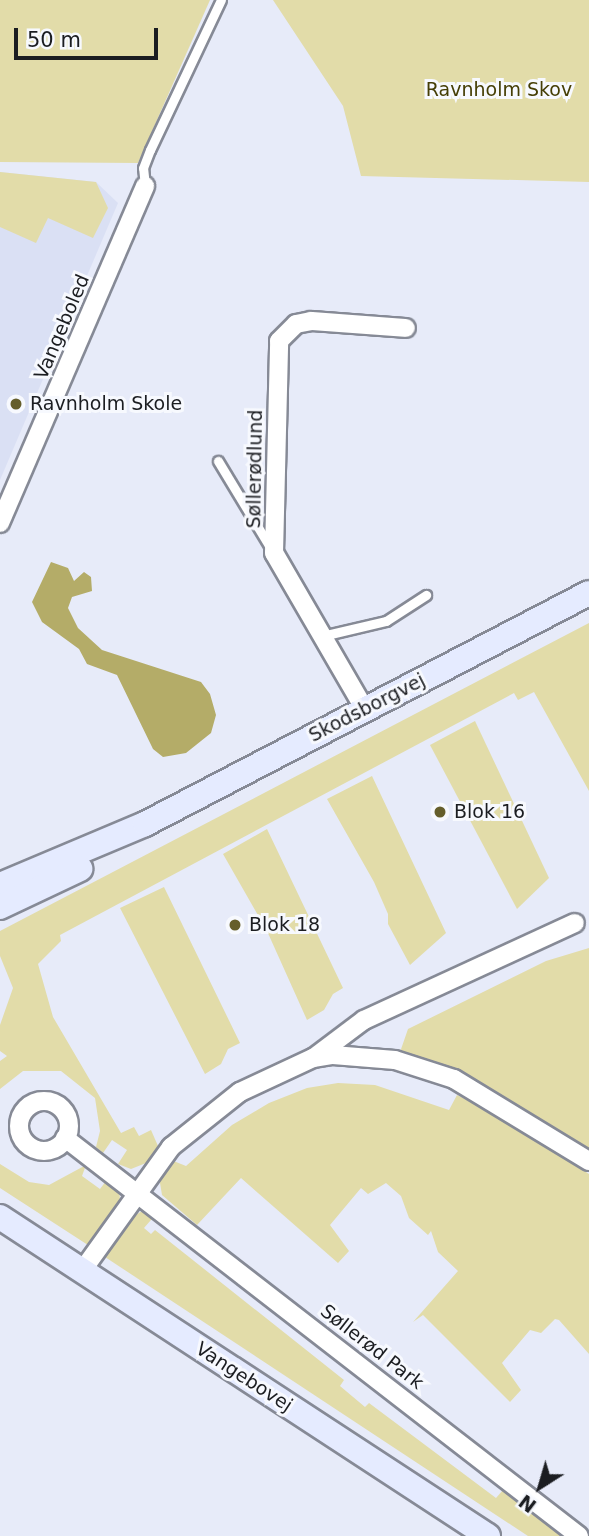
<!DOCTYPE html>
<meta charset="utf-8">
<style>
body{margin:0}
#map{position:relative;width:589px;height:1536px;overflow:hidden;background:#e7ebf9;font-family:"DejaVu Sans",sans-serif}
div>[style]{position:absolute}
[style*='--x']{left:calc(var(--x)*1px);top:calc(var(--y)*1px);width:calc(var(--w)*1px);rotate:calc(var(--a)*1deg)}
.built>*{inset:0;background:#dae0f4}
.green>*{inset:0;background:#e2dca9}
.water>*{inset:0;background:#b4ac68}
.roads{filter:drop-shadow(2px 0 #868a96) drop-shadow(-2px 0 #868a96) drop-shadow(0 2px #868a96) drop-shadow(0 -2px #868a96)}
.lane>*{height:9px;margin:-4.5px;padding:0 4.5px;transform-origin:4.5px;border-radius:4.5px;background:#fff}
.street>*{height:18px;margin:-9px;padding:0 9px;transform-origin:9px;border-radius:9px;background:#fff}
.street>.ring{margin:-9px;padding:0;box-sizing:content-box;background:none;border:18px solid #fff;border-radius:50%}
.secondary>*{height:24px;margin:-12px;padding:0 12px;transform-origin:12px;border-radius:12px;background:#e5ebff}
.dots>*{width:19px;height:19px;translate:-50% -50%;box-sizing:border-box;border:4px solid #f7f9fe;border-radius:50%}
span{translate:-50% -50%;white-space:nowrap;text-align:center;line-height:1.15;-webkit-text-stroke:6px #f7f9fe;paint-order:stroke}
.park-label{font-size:19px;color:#453e05}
.street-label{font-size:19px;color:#1b1d21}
.poi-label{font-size:19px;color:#1b1d21}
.left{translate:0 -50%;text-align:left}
.north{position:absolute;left:505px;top:1452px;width:70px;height:70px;-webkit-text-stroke:5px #f7f9fe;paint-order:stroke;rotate:217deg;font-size:19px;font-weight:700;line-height:28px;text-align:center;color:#1b1d21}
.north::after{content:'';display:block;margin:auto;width:24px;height:32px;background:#1b1d21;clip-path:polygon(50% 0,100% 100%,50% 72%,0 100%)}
.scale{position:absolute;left:14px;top:28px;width:144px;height:32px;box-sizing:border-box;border:4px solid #1b1d21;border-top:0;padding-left:9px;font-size:21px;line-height:24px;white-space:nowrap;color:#1b1d21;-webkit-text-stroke:5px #f7f9fe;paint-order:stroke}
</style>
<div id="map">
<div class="built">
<div style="clip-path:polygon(0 172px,96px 182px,118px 203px,0 480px)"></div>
</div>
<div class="green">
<div style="clip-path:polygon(0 0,210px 0,138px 163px,0 162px)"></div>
<div style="clip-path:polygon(273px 0,589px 0,589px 182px,361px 176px,343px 106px)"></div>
<div style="clip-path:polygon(0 172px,96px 182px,108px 208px,93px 238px,48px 218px,36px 243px,0 227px)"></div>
<div style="clip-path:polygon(589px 623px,589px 791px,534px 692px,518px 700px,514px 693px,60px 935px,61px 941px,38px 964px,53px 1017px,121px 1133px,134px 1127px,139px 1136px,151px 1130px,158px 1146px,146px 1163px,131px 1169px,118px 1164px,127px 1150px,112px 1140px,103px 1153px,96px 1147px,100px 1131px,95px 1098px,61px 1071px,23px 1071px,0 1089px,0 1061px,7px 1056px,0 1051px,0 1025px,13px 988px,0 956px,0 931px)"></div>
<div style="clip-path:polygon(475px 721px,549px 878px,517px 909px,430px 745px)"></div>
<div style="clip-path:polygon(372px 776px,446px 933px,410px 965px,388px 924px,388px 914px,374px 882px,327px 799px)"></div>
<div style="clip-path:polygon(267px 829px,343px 988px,333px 994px,324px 1010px,307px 1020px,267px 931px,223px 854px)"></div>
<div style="clip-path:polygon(164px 887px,240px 1043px,228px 1049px,221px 1064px,205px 1074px,120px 908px)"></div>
<div style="clip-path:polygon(589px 948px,589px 1151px,468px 1080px,399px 1055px,408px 1029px,546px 961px)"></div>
<div style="clip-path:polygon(338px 1083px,375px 1085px,449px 1110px,457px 1095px,496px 1114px,589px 1174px,589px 1354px,559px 1320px,555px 1319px,541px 1333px,530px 1330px,502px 1363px,521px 1390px,510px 1402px,423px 1315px,413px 1322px,458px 1271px,438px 1252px,431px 1231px,428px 1235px,409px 1218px,401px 1196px,386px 1183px,368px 1194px,361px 1188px,330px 1225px,349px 1251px,338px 1263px,241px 1178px,197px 1225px,162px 1195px,159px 1177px,171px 1160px,186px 1166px,232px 1125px,269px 1103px,307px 1088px)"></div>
<div style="clip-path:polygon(0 1164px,29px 1182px,49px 1185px,86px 1165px,82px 1176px,100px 1189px,109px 1177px,119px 1187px,120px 1200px,91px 1247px,0 1188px)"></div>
<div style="clip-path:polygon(142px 1211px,157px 1213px,144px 1228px,151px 1234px,155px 1230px,344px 1380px,340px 1386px,365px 1407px,369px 1403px,496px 1498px,503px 1490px,509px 1493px,561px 1536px,528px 1536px,105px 1257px,131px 1218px)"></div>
</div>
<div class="water">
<div style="clip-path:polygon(51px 562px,68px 568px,74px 581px,84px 572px,91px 577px,92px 591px,72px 597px,68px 608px,78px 628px,102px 650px,201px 682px,210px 694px,216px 715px,211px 733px,186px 753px,163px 757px,153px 749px,117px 675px,87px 664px,79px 649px,42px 622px,32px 602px)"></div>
</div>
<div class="roads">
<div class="lane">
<div style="--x:145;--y:186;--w:18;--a:-96"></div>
<div style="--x:143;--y:168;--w:19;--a:-69"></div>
<div style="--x:150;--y:150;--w:166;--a:-64.7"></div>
<div style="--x:218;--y:461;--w:103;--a:58.9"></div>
<div style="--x:322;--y:636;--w:66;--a:-13.2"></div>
<div style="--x:386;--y:621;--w:48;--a:-33"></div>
</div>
<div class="street">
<div style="--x:0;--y:523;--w:367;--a:-66.7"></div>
<div style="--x:364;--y:708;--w:179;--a:-120.1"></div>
<div style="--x:274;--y:553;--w:212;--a:-88.6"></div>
<div style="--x:279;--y:341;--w:24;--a:-45"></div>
<div style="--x:296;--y:324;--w:15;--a:-11"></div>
<div style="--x:311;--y:321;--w:95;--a:4.2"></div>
<div style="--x:316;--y:1056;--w:60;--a:-36.9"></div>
<div style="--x:364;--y:1020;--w:232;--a:-24.7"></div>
<div class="ring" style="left:19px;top:1101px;width:32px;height:32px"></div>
<div style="--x:65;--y:1138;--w:650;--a:37.75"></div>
<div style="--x:82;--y:1271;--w:153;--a:-54.3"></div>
<div style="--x:171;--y:1147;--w:88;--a:-38.6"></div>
<div style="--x:240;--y:1092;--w:81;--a:-25"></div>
<div style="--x:313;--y:1058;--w:20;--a:-9"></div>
<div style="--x:333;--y:1055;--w:62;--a:4.6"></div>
<div style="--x:395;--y:1060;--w:62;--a:17.9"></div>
<div style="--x:454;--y:1079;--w:158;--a:31.3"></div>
</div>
<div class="secondary">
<div style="--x:0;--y:885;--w:157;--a:-22.8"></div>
<div style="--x:145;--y:824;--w:500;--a:-27.49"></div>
<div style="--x:0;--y:907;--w:89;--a:-25.4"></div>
<div style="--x:0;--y:1217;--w:583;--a:33.17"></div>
</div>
</div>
<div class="dots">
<div style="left:16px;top:404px;background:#655e2b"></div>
<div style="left:440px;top:812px;background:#655e2b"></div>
<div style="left:235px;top:925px;background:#655e2b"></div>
</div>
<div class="park-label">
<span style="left:499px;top:90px">Ravnholm Skov</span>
</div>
<div class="street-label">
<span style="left:62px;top:327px;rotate:-67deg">Vangeboled</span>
<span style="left:255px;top:469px;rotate:-89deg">Søllerødlund</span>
<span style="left:367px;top:708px;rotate:-27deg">Skodsborgvej</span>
<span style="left:372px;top:1347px;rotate:38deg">Søllerød Park</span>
<span style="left:244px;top:1377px;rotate:33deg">Vangebovej</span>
</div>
<div class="poi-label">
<span class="left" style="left:30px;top:404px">Ravnholm Skole</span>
<span class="left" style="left:454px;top:812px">Blok 16</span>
<span class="left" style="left:249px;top:925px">Blok 18</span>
</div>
<div class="north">N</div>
<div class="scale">50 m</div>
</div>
